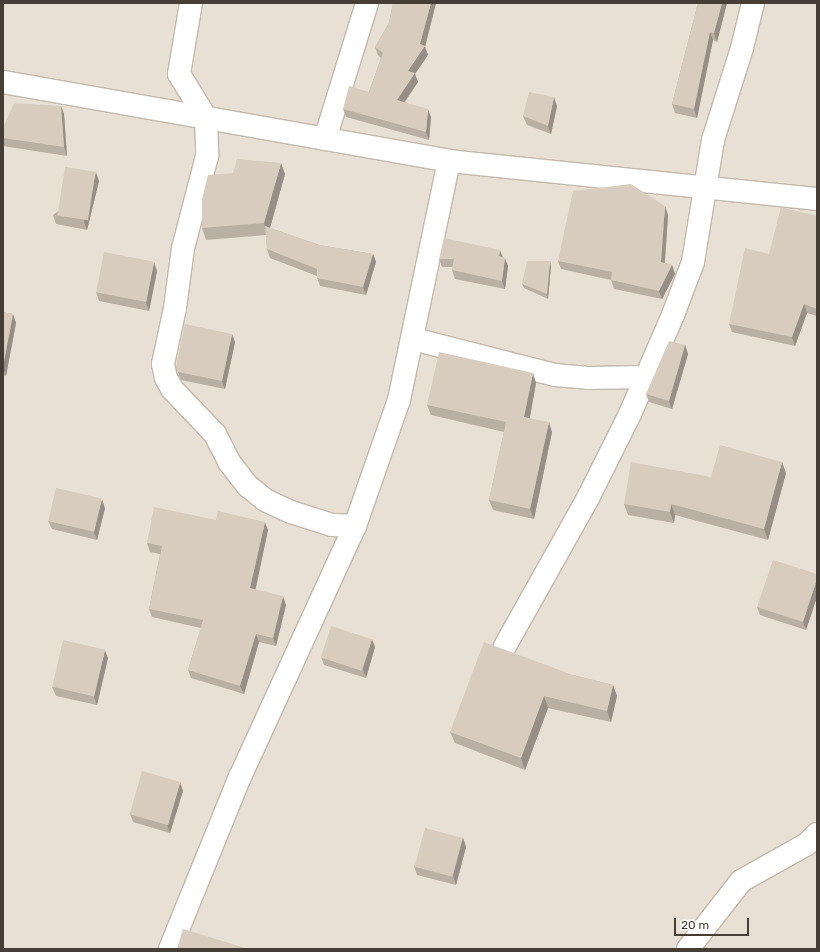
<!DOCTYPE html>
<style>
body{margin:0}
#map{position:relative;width:820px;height:952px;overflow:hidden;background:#f3eee6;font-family:Rubik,sans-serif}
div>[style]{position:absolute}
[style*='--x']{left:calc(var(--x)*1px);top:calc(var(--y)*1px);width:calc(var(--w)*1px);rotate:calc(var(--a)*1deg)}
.residential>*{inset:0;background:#e8e0d4;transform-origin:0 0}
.roads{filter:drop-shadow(1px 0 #c2b8ab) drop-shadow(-1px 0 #c2b8ab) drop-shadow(0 1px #c2b8ab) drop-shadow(0 -1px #c2b8ab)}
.minor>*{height:22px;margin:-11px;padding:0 11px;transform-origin:11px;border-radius:11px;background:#fff}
.wall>*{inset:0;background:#baafa3}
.shaded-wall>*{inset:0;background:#978f85}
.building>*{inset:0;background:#d8ccbe;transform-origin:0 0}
span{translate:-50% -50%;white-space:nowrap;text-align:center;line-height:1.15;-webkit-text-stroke:3px #fff;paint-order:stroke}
.frame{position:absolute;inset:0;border:4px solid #463e35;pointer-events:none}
.scale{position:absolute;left:674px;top:918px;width:75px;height:18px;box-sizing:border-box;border:2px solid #463e35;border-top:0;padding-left:5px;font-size:12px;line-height:14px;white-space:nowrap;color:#463e35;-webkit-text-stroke:3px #fff;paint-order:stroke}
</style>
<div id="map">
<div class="residential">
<div style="left:3px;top:3px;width:814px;height:946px"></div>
</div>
<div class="roads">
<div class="minor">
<div style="--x:191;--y:3;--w:72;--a:99.6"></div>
<div style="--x:179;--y:74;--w:52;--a:58.5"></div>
<div style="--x:206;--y:118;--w:38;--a:88"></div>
<div style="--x:207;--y:156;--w:95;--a:104.6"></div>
<div style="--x:183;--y:248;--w:61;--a:97.6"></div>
<div style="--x:175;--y:308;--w:57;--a:102.1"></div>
<div style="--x:163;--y:364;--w:14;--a:78"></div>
<div style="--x:166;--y:378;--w:13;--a:61"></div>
<div style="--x:172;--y:389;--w:62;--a:46.3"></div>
<div style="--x:215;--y:434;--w:31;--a:63"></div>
<div style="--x:229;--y:462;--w:31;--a:52"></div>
<div style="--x:248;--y:486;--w:22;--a:39"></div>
<div style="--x:265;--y:500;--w:29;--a:25"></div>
<div style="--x:291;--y:512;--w:43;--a:17.6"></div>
<div style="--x:332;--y:525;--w:23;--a:2"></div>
<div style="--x:3;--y:82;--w:453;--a:10"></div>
<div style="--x:449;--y:161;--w:370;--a:5.9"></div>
<div style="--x:325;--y:139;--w:142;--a:-72.8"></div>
<div style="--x:413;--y:339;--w:146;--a:14.2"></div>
<div style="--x:555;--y:375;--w:33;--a:5"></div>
<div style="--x:588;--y:378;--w:58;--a:-1"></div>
<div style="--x:505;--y:646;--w:170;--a:-60.7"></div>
<div style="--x:588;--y:498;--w:94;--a:-63.4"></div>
<div style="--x:630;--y:414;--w:108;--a:-66.5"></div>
<div style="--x:673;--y:315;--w:57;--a:-69.3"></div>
<div style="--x:693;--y:262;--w:124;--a:-80.7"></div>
<div style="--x:713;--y:140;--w:96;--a:-72.5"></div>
<div style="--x:742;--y:48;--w:46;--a:-76.3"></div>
<div style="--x:170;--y:949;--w:186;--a:-67.9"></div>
<div style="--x:240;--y:777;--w:276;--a:-65.4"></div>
<div style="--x:355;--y:526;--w:133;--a:-70.8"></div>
<div style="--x:399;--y:400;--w:244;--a:-78.2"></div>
<div style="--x:688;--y:949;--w:86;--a:-52.1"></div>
<div style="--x:741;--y:881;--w:76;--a:-29.3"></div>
<div style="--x:807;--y:844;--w:14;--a:-45"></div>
</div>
</div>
<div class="wall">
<div style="clip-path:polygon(393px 3px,436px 3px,425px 47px,428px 55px,415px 74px,418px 82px,405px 102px,431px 117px,429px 140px,346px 117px,343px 109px,369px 92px,381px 58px,378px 55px,375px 47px,389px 23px)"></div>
<div style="clip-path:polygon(698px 3px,727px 3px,717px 42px,713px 40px,697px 118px,675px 113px,672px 104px)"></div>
<div style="clip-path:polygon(61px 106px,64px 114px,67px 156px,3px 146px,3px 128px)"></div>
<div style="clip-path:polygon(557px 106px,551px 134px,527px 125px,523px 116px)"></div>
<div style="clip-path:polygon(285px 174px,270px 228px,319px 245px,373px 254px,376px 262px,366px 295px,320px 286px,317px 278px,317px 276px,270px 258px,267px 249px,266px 235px,206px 240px,202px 228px)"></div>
<div style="clip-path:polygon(99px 181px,87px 230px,56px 224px,53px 215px)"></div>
<div style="clip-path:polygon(668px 215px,665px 263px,672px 265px,675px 274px,662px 299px,614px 289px,611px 280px,561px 269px,558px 261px)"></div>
<div style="clip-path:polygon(817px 216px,817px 316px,807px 313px,795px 346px,732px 332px,729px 324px,769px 254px)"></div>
<div style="clip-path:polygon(503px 257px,508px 266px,505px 289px,455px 279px,452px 270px,453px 267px,442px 267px,439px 259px)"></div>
<div style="clip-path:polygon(551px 266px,548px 299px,524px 288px,522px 284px)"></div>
<div style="clip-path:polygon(157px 271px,149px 311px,99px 301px,96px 292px)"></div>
<div style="clip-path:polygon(3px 312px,13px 314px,16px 323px,6px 376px,3px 375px)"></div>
<div style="clip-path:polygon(235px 342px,225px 389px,181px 380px,176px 367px)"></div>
<div style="clip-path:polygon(685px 345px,688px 354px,672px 409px,649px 402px,646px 394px)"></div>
<div style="clip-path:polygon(536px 383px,530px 418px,552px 432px,534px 519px,493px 510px,489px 500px,504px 432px,431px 415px,427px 405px)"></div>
<div style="clip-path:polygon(786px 473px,768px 540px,675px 515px,674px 523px,628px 515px,624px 504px,711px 477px)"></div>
<div style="clip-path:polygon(105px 508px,97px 540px,52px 529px,48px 521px)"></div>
<div style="clip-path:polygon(268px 530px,255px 589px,286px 605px,276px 646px,259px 642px,244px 694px,191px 678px,188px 670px,201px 628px,152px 617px,149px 609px,160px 554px,150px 552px,147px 543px)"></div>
<div style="clip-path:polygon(817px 574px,817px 597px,806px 630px,760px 615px,757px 607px)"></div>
<div style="clip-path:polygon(375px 647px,366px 678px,324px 665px,321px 657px)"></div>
<div style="clip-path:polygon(108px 658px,97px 705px,56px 696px,52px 687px)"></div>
<div style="clip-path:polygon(573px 675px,613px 685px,617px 696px,611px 722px,548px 708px,525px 770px,455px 743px,450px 732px)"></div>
<div style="clip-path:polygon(183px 791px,170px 833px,133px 822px,130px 814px)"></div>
<div style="clip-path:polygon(463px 838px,466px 847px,456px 885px,417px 875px,414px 866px)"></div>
</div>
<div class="shaded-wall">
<div style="clip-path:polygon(431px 3px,436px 3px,425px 47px,428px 55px,415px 74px,418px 82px,400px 108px,397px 100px,408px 71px,420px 44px)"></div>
<div style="clip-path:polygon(722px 3px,727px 3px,717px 42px,714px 33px)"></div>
<div style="clip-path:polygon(710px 32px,713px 40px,697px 118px,694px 109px)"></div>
<div style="clip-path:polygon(554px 97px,557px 106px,551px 134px,548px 126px)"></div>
<div style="clip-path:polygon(61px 106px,64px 114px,67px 156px,64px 147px)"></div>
<div style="clip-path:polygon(428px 109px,431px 117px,429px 140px,426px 132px)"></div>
<div style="clip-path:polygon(281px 163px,285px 174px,268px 235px,264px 223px)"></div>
<div style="clip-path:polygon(96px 172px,99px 181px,87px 230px,84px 222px)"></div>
<div style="clip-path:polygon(665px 206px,668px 215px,664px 271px,661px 262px)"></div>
<div style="clip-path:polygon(500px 250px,503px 258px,499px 256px)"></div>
<div style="clip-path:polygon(373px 254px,376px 262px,366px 295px,363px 287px)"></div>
<div style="clip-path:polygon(505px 258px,508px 266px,505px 289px,502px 281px)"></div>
<div style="clip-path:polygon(550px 261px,551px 266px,548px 299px,547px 294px)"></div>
<div style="clip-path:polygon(154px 262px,157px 271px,149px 311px,146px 302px)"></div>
<div style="clip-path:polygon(672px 265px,675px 274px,662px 299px,659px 291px)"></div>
<div style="clip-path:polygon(804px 304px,807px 313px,795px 346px,792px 337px)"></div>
<div style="clip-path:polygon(13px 314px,16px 323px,6px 376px,3px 367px)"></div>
<div style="clip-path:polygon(232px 334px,235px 342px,225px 389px,222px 381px)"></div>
<div style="clip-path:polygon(685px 345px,688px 354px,672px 409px,669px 401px)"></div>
<div style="clip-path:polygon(533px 373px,536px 383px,528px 427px,524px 417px)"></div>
<div style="clip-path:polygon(549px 422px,552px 432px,534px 519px,530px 509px)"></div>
<div style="clip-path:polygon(782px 462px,786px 473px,768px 540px,764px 529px)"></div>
<div style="clip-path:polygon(102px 499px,105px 508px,97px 540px,94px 532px)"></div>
<div style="clip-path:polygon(671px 504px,675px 515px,674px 523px,670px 512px)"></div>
<div style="clip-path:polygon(265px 522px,268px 530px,254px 597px,250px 588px)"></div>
<div style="clip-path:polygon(817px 579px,817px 597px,806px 630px,803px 622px)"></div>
<div style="clip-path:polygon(283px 596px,286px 605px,276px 646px,273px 638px)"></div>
<div style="clip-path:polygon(256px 634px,259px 642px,244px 694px,240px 686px)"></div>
<div style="clip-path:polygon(372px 639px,375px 647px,366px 678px,363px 669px)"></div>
<div style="clip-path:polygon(105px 650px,108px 658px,97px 705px,94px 697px)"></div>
<div style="clip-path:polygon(613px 685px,617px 696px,611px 722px,607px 711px)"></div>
<div style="clip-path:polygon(544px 696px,548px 708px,525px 770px,521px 758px)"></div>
<div style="clip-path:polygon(180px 782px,183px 791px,170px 833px,167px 825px)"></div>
<div style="clip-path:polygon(463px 838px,466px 847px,456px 885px,453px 876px)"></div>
</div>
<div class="building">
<div style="clip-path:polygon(393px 3px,431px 3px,420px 44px,425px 46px,408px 71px,415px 73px,397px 100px,428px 109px,426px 132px,343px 109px,349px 86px,369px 92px,383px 53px,375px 47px,389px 23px)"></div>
<div style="clip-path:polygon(698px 3px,722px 3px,714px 33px,710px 32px,694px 109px,672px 104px)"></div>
<div style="clip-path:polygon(529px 92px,554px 97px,548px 126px,523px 116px)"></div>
<div style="clip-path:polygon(14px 103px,61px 106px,64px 147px,3px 138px,3px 128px)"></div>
<div style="clip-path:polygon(237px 159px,281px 163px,264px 223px,202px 228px,202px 199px,208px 175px,233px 173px)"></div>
<div style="left:65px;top:167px;width:31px;height:49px;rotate:9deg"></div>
<div style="clip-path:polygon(631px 184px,665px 206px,661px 262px,672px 265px,659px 291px,611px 280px,612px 272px,558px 261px,573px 191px)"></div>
<div style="clip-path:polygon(781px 207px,817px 216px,817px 309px,804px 304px,792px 337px,729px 324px,745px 248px,769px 254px)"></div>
<div style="clip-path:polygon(265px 226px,319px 245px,373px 254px,363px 287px,317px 278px,317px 269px,267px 249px)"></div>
<div style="clip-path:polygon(444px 238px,500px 250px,499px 256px,505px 258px,502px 281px,452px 270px,454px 258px,439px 259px)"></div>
<div style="left:104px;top:252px;width:51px;height:41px;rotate:11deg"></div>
<div style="clip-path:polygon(527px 261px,550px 261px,547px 294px,522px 284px)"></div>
<div style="clip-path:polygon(3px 312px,13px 314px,3px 367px)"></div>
<div style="clip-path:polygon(185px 324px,232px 334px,222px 381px,178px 372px,176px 367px)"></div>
<div style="clip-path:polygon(669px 341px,685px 345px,669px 401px,646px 394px)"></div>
<div style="clip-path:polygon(439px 352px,533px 373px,524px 417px,549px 422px,530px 509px,489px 500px,506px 422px,427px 405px)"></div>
<div style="clip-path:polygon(720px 445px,782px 462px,764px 529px,671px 504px,670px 512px,624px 504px,631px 462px,711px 477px)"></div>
<div style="left:56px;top:488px;width:47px;height:34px;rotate:13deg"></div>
<div style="clip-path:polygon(154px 507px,216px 520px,218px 511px,265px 522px,250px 588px,283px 596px,273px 638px,256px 634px,240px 686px,188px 670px,203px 620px,149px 609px,162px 546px,147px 543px)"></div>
<div style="clip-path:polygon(773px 560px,817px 574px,817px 579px,803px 622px,757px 607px)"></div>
<div style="left:331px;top:626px;width:43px;height:33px;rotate:18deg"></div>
<div style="left:63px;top:640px;width:43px;height:48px;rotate:13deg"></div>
<div style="clip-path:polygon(484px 642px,573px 675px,613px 685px,607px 711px,544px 696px,521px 758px,450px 732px)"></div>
<div style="left:142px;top:771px;width:40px;height:45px;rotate:16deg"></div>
<div style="left:425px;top:828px;width:39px;height:40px;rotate:15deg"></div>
<div style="clip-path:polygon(183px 929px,249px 949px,177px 949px)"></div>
</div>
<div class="frame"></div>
<div class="scale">20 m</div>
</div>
